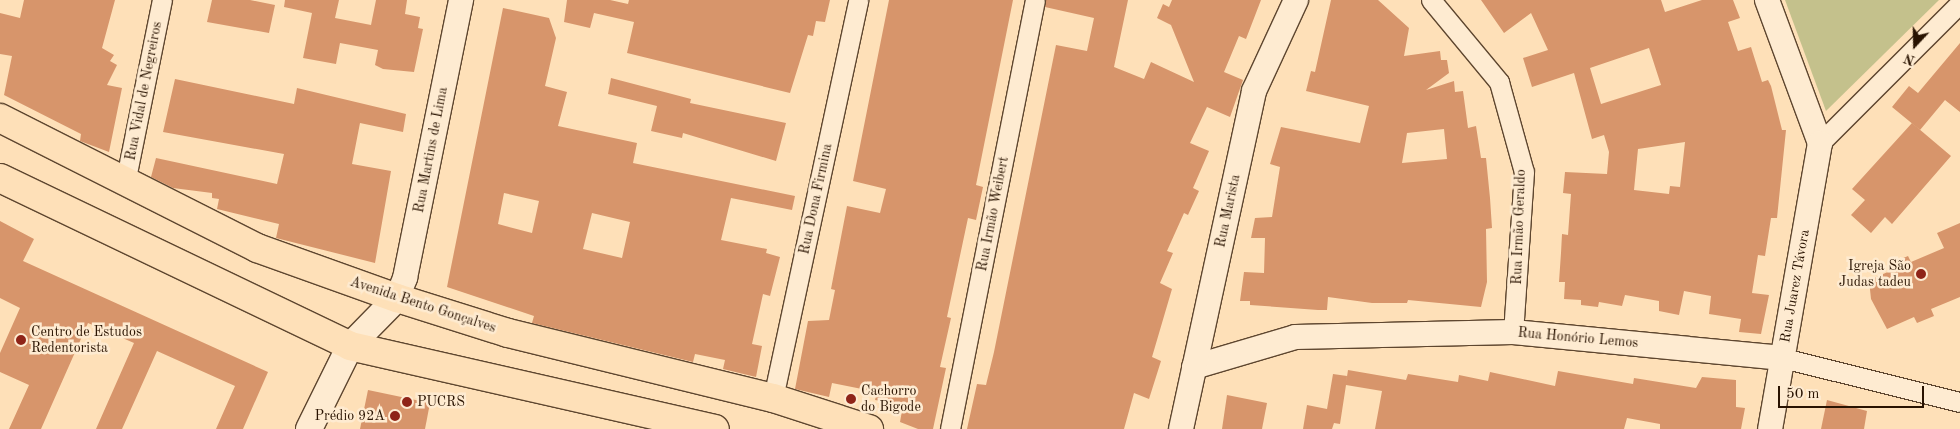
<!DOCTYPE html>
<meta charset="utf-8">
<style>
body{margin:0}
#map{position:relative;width:1960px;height:429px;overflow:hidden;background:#fee0b8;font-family:"Old Standard TT",serif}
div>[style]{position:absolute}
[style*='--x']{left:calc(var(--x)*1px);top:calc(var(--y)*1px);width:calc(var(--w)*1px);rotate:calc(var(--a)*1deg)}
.green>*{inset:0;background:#c4c18c}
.building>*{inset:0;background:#d7956b}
.roads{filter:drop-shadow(1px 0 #5e462f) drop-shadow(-1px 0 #5e462f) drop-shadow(0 1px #5e462f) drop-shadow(0 -1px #5e462f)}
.minor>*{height:19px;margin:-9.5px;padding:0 9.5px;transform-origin:9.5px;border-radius:9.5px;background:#feebd1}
.tertiary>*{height:24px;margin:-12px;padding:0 12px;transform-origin:12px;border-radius:12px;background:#feebd1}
.secondary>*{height:26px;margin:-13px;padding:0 13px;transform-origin:13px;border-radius:13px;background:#feebd1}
.primary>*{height:28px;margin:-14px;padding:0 14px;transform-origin:14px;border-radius:14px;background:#fee0b8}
.dots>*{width:14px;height:14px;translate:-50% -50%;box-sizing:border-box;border:2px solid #feebd1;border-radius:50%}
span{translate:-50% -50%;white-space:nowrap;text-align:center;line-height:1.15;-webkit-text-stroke:5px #feebd1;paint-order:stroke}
.street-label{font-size:14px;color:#291301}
.poi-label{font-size:14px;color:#291301}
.right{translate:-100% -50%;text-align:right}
.left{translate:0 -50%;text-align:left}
.north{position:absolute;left:1890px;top:20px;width:50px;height:50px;-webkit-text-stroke:4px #feebd1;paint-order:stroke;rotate:201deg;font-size:14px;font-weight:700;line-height:20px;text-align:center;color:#291301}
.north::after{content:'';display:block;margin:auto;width:18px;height:22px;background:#291301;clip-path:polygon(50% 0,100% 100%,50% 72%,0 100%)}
.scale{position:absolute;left:1778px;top:386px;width:146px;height:22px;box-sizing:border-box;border:2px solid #291301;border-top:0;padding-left:6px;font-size:15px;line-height:18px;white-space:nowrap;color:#291301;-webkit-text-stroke:4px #feebd1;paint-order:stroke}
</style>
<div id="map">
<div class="green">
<div style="clip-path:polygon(1785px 0,1939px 0,1826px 111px)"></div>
</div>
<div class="building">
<div style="clip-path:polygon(24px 0,115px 0,102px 48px,114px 55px,110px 61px,117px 65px,107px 85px,122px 88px,109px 152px,80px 141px,81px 134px,4px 95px,12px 56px,0 54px,0 13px,20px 18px)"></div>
<div style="clip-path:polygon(212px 0,250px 0,275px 5px,269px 33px,207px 22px)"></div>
<div style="clip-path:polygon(285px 0,339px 0,335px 18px,371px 25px,376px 0,407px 0,405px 14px,420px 17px,418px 28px,423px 29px,414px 72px,383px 69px,375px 65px,378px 50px,340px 43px,336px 64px,303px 58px,312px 13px,284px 7px)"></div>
<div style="clip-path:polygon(567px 0,610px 0,628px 4px,629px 0,830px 0,825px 22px,816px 21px,813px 36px,808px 35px,790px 93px,627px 53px,634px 22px,594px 13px,590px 28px,564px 22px)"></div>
<div style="clip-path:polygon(889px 0,1013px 0,976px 185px,983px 187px,976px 220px,968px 218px,947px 317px,951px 318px,940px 367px,946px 368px,933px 429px,918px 429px,900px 422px,903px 405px,875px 400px,877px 392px,832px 383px,829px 397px,795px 389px,808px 321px,829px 320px,835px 290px,831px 289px,847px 206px,880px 213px,886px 189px,853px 181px)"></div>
<div style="clip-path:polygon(1046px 0,1128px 0,1114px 67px,1144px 79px,1151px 62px,1194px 82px,1171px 25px,1157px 18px,1163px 4px,1169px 7px,1172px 0,1261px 0,1246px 39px,1239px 36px,1224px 72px,1243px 80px,1230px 117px,1207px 107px,1190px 143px,1209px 151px,1193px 188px,1199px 191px,1188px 215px,1184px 213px,1167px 251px,1173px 253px,1160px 283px,1172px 289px,1152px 357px,1161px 361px,1149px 399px,1134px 393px,1124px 429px,967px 429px,977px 384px,986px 385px,994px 352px,1056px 45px,1087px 51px,1094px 18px,1045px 7px)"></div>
<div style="clip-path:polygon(evenodd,1331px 0,1378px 0,1409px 28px,1404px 56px,1440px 51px,1441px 60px,1447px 60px,1449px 73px,1426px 90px,1454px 81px,1455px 92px,1463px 91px,1468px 128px,1476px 126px,1481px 158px,1486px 158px,1490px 198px,1492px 228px,1486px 229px,1487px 282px,1481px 307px,1408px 300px,1407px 303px,1372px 303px,1328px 297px,1327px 310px,1318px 310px,1250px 305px,1250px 301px,1240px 301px,1244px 272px,1264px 273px,1265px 238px,1251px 238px,1255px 218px,1272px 217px,1280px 167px,1270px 164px,1281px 127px,1360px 143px,1369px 106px,1306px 91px,1311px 71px,1315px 72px,1331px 0,1444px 129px,1447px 159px,1402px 163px,1407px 133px,1444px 129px)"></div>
<div style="clip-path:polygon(evenodd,1481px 0,1661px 0,1665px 12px,1702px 0,1733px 0,1740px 18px,1728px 22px,1738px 51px,1751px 47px,1762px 82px,1768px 80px,1771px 86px,1782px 130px,1786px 130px,1777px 218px,1771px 218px,1765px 256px,1758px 255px,1752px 293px,1769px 295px,1761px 334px,1739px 332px,1741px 319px,1709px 314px,1711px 296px,1684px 291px,1679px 315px,1659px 311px,1659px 301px,1625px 295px,1622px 306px,1599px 302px,1598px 307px,1581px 305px,1581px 300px,1564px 299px,1565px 282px,1559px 282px,1561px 253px,1562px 234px,1568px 235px,1571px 194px,1563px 193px,1565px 172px,1607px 174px,1609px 152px,1604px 135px,1592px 139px,1574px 73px,1532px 87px,1523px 58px,1548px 50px,1531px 13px,1504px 33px,1481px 0,1649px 48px,1661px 85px,1601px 104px,1590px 68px,1649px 48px,1481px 0,1685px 142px,1680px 187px,1670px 186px,1669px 194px,1634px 190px,1638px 149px,1685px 142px)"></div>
<div style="clip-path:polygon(evenodd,503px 8px,549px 18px,556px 38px,545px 86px,567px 92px,558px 126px,637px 143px,633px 163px,795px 196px,792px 210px,731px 198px,721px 240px,767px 249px,766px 253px,780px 257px,770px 296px,763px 294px,752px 344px,762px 346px,756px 377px,723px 369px,725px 360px,695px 354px,693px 362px,532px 323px,534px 316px,447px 287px,503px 8px,504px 193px,539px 201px,532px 233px,498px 224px,504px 193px,503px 8px,592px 213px,630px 222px,622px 258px,583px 249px,592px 213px)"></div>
<div style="clip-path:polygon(1960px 43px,1960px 112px,1945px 100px,1920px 130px,1892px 107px,1909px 86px,1918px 93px)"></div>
<div style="clip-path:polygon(611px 78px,691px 99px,690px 103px,786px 123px,776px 161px,683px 133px,682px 138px,651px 131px,657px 106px,608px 94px)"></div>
<div style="clip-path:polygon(175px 79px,294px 104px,297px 88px,406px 114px,403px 132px,360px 123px,352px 164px,391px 171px,375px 263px,276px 238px,279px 224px,217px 209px,219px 199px,212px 198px,212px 193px,173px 188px,151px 177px,156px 158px,277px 184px,284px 154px,163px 132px)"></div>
<div style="clip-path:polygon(1912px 123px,1951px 156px,1892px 224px,1885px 217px,1871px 233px,1851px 215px,1865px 200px,1852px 189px)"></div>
<div style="clip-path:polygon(0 221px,34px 239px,23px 261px,268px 372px,243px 429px,216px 429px,235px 386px,157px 351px,122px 429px,96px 429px,134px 343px,88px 323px,41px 429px,9px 429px,29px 385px,0 372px,0 353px,20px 308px,0 298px)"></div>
<div style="clip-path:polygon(1960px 223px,1960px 297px,1931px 309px,1934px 316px,1917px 323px,1914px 317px,1887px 329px,1871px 299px,1869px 280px,1895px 269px,1892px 263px,1908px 256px,1911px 262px,1944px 248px,1937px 233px)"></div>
<div style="clip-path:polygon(1348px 370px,1406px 380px,1408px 374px,1458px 382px,1459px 375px,1488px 381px,1490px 372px,1555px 386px,1558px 371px,1633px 384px,1634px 378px,1696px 388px,1702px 377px,1736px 380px,1736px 407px,1745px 408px,1741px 429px,1660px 429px,1660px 424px,1627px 418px,1624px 429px,1375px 429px,1382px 391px,1346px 385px,1340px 424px,1334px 423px,1332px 429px,1303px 429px,1307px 405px,1327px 409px,1333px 374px,1347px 376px,1346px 383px)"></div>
<div style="clip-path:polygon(368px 390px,430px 403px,425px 429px,360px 429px)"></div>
<div style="clip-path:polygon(1227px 395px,1267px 403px,1262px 429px,1222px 429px)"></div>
<div style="clip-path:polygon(1827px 400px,1867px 411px,1864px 429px,1821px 429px)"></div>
</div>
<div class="roads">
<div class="minor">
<div style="--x:1431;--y:0;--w:107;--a:50.3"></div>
<div style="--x:1499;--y:82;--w:93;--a:74.5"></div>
<div style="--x:1524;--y:172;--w:160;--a:93.9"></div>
<div style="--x:1820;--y:143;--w:198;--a:-45"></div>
<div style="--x:125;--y:183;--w:187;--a:-78.6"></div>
<div style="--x:1783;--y:358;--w:182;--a:14"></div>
<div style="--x:773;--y:398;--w:407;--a:-77.9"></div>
<div style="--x:950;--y:429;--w:437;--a:-78.8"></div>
</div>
<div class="tertiary">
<div style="--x:1767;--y:0;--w:153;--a:69.7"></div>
<div style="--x:1820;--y:143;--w:290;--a:99.9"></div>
<div style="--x:397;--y:298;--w:22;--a:-68"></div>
<div style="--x:405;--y:278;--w:284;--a:-78.6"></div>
<div style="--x:1194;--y:367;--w:105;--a:-16.5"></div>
<div style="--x:1295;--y:337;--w:218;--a:-1.3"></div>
<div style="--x:1513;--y:332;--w:271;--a:5.5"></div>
<div style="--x:1181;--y:429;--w:346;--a:-77.8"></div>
<div style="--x:1254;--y:91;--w:100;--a:-65.2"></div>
</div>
<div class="secondary">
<div style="--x:309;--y:429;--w:93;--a:-63.7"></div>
<div style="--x:350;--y:346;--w:67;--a:-45.6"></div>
</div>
<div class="primary">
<div style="--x:0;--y:118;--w:288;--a:26.8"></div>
<div style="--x:257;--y:248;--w:149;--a:19.7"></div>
<div style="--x:397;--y:298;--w:116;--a:17.5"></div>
<div style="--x:508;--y:333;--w:273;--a:13.8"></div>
<div style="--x:773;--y:398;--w:101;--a:17.9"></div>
<div style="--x:0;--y:178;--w:388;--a:25.6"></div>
<div style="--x:350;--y:346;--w:374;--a:12.8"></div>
</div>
</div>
<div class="dots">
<div style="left:1921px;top:274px;background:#8f2418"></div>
<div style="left:21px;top:340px;background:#8f2418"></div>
<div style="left:851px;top:399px;background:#8f2418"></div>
<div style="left:407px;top:402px;background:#8f2418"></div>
<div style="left:395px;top:416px;background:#8f2418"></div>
</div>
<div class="street-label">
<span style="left:144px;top:91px;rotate:-79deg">Rua Vidal de Negreiros</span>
<span style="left:431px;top:150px;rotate:-79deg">Rua Martins de Lima</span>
<span style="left:816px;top:199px;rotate:-78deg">Rua Dona Firmina</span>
<span style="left:1228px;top:211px;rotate:-78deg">Rua Marista</span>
<span style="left:993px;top:214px;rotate:-79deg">Rua Irmão Weibert</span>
<span style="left:1519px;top:227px;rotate:-88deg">Rua Irmão Geraldo</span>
<span style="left:1795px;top:286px;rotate:-80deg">Rua Juarez Távora</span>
<span style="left:423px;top:305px;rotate:18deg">Avenida Bento Gonçalves</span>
<span style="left:1578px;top:338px;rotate:5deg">Rua Honório Lemos</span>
</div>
<div class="poi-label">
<span class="right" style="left:1911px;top:274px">Igreja São<br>Judas tadeu</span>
<span class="left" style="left:31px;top:340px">Centro de Estudos<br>Redentorista</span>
<span class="left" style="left:861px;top:399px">Cachorro<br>do Bigode</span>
<span class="left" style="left:417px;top:402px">PUCRS</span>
<span class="right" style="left:385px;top:416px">Prédio 92A</span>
</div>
<div class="north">N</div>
<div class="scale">50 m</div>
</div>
